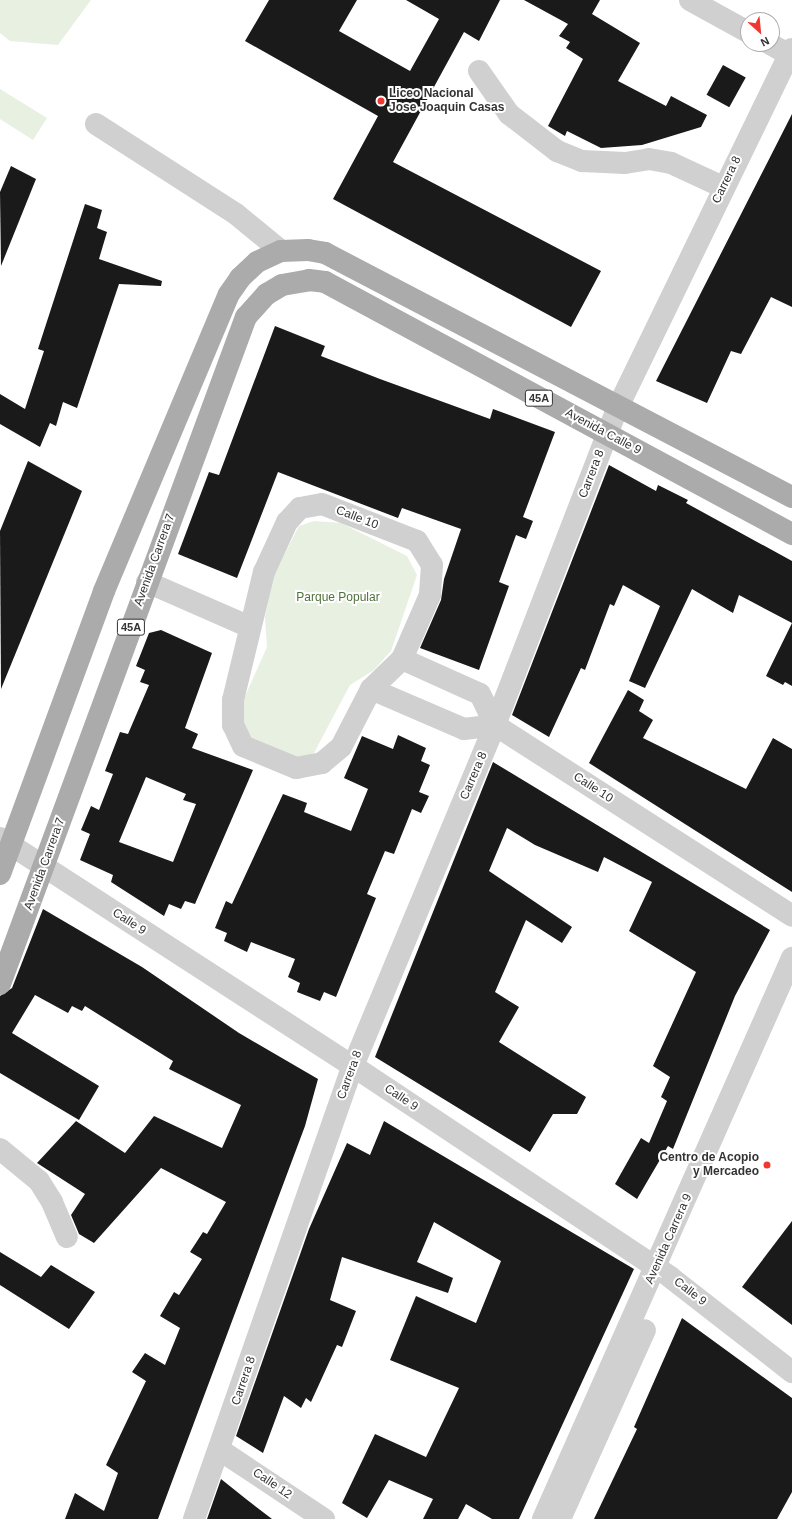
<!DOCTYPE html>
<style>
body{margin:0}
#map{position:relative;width:792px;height:1519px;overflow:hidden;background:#fff;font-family:Arial,sans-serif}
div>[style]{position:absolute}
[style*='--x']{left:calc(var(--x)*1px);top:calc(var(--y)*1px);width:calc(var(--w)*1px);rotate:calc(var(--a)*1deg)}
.green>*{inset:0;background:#e7f0e1}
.building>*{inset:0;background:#1a1a1a;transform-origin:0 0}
.minor>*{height:22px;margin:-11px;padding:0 11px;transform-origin:11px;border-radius:11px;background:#d0d0d0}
.major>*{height:22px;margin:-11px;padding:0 11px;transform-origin:11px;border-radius:11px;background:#ababab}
.dots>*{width:11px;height:11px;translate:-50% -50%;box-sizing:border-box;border:2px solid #fff;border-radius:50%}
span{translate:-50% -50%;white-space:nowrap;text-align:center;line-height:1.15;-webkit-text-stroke:4px #fff;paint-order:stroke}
.shield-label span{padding:1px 3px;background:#fff;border:1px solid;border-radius:3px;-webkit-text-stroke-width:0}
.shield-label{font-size:11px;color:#333;font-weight:700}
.poi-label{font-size:12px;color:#333;font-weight:700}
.left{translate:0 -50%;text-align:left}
.right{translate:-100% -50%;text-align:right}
.street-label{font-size:12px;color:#333}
.park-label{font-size:12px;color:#4f723d}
.north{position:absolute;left:740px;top:12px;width:40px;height:40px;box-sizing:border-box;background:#fff;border:1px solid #adadad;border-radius:50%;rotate:153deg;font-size:11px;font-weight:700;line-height:16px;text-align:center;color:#333}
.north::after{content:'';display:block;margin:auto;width:14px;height:18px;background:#ef3930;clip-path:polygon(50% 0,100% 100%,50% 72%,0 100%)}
</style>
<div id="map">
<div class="green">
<div style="clip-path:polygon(0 0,91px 0,58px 45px,10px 41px,0 33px)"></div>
<div style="clip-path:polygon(0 89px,47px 118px,33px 140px,0 119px)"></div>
<div style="clip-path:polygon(314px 521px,341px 523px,407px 556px,417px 575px,391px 651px,374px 670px,350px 685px,314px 753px,295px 762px,243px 739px,235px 719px,267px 647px,265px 617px,273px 576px,299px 526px)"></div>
</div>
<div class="building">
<div style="clip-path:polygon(269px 0,357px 0,339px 31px,410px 71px,439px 19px,406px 0,500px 0,479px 41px,464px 32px,393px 162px,601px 271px,571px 327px,333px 199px,378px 116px,245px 41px)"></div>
<div style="clip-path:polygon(524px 0,600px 0,592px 14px,640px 43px,618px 81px,666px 106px,671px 96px,707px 115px,701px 127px,642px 145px,601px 148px,567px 131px,565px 136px,548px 126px,583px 59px,566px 48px,570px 42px,559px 36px,568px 24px)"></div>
<div style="left:723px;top:65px;width:26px;height:34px;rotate:29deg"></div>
<div style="clip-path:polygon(792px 114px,792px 307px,771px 297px,741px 354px,731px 351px,707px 403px,656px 381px)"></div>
<div style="clip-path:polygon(11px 166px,36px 179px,1px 266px,0 192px)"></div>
<div style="clip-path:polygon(85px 204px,102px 210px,97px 228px,107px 232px,99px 259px,162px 281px,161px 286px,119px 284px,77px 408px,63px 402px,56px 426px,50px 423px,40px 447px,0 424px,0 394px,25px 409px,44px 351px,38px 349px)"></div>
<div style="clip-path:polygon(275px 326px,325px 346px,321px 356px,380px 379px,490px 419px,493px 409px,555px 432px,523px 517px,533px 521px,526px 539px,516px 535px,499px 582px,509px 586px,479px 670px,420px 648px,441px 600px,444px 579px,461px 529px,402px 508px,398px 518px,278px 472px,237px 578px,178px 554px,209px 472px,219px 475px)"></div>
<div style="clip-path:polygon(28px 461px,82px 491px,1px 689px,0 531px)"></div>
<div style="clip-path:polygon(609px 465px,656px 491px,658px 485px,688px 500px,686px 503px,792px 561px,792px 686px,785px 682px,783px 685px,766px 676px,792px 623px,739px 595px,733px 613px,692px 589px,645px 688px,629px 681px,660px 606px,623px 585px,614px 606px,610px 604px,585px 670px,581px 668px,549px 737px,512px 715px)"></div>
<div style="clip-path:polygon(evenodd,161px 630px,212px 653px,185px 728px,198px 734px,192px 748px,253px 770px,195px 904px,185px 901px,181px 909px,169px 904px,164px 916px,111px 882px,113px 875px,80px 860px,90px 834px,81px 830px,91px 806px,99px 810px,113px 774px,105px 771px,120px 732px,128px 734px,149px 685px,140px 682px,145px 670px,136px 666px,149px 633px,161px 630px,146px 777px,186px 794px,183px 800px,196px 804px,173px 862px,119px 842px,146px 777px)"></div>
<div style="clip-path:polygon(628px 690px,644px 700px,639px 711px,653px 720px,643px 738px,746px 789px,773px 738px,792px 749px,792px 892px,589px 763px)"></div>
<div style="clip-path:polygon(398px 735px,426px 748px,421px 761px,430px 765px,419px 792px,429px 796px,421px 813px,412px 809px,394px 854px,385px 851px,367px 894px,376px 898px,336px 997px,324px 992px,320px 1001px,297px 992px,300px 983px,288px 977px,295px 959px,251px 942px,247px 952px,224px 941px,227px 933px,215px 928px,226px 901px,232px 904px,283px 794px,307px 803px,304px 812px,351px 831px,368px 789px,344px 778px,362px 736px,393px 749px)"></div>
<div style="clip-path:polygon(493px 762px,770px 930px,735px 996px,673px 1149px,668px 1146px,637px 1199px,615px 1184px,641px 1138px,649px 1143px,667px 1101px,661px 1097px,670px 1077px,653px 1066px,696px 972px,629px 931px,652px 882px,604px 857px,598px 872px,535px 845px,507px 828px,489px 871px,572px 927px,562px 943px,526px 920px,495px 992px,519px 1007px,499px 1042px,586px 1097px,577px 1114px,553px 1114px,530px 1152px,375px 1057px)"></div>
<div style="clip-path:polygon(43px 909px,142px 967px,239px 1033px,318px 1079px,305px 1126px,158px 1519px,65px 1519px,75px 1493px,104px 1511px,118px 1473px,106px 1465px,146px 1381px,132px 1372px,145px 1353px,165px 1365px,180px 1328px,160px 1316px,174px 1292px,179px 1295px,202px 1259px,190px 1252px,203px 1232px,207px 1234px,226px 1202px,161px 1168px,94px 1243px,79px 1234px,71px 1215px,85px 1194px,37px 1163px,76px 1121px,125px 1153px,154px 1116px,222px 1148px,241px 1105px,169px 1069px,173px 1061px,85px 1006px,82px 1011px,72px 1006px,68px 1013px,35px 995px,12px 1033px,99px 1086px,79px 1120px,0 1073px,0 996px,12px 988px)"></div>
<div style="clip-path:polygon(384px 1121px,634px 1269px,519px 1519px,492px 1519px,466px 1504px,458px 1519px,423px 1519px,433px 1499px,389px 1480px,367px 1518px,342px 1503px,375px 1434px,426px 1457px,459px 1388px,390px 1360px,416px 1296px,476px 1323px,501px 1261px,434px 1222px,417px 1262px,453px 1278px,448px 1293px,342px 1257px,330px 1300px,356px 1311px,342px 1347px,337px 1345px,311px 1402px,306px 1398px,301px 1408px,284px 1396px,263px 1453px,236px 1436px,309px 1229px,347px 1143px,370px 1155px)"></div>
<div style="clip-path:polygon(792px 1221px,792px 1325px,742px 1287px)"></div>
<div style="clip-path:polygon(0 1252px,41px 1277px,51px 1265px,95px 1292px,69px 1329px,0 1285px)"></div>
<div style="clip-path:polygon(682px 1318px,792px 1398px,792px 1492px,777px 1519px,594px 1519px,637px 1429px,634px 1427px)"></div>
<div style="clip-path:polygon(221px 1479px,246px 1499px,272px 1519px,207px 1519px)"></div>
</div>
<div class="minor">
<div style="--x:690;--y:0;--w:66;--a:28.9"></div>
<div style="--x:770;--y:44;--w:25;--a:29"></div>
<div style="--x:479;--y:71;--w:52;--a:55.1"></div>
<div style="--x:509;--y:114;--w:61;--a:37.6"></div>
<div style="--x:557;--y:151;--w:27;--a:22"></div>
<div style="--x:582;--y:161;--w:43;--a:2.7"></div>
<div style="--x:625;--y:163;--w:24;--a:-9"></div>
<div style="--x:649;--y:159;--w:22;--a:10"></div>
<div style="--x:671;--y:163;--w:57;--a:24.8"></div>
<div style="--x:96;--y:124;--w:166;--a:32.7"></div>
<div style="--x:236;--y:214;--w:58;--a:39.4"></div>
<div style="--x:322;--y:504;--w:102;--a:21.3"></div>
<div style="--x:417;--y:541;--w:28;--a:58"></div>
<div style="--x:432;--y:565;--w:30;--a:94"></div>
<div style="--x:430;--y:595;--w:70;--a:113.6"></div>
<div style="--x:402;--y:659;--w:43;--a:135.9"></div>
<div style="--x:371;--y:689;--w:65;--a:117.3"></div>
<div style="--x:341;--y:747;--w:25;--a:140"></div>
<div style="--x:322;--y:763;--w:26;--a:169"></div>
<div style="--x:296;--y:768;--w:57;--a:-157.5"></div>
<div style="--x:243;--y:746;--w:23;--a:-115"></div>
<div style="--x:233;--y:725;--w:25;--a:-90"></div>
<div style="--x:233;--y:700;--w:132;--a:-76.4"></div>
<div style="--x:264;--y:572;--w:55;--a:-65.3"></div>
<div style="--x:287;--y:522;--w:19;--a:-47"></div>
<div style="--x:300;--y:508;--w:22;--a:-10"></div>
<div style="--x:147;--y:582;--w:112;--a:23.6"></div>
<div style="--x:402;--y:659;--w:85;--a:24.2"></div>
<div style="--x:480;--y:694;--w:34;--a:64"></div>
<div style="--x:495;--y:725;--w:353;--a:32.7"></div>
<div style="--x:371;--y:689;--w:101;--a:23.3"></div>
<div style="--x:464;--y:729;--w:31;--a:-7"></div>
<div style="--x:0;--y:838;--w:420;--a:32.9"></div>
<div style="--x:353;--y:1066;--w:381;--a:33.6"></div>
<div style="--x:670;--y:1277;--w:155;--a:37.9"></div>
<div style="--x:0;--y:1149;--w:50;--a:39.4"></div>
<div style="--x:39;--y:1181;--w:25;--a:58"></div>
<div style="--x:52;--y:1202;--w:38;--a:67"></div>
<div style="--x:220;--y:1450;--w:125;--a:33.6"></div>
<div style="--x:194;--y:1519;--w:480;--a:-70.7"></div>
<div style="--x:353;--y:1066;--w:369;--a:-67.4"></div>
<div style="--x:495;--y:725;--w:341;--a:-68.9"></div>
<div style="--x:618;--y:407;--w:398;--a:-64.1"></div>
<div style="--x:543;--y:1519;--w:614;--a:-66.07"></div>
<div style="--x:560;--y:1519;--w:207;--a:-65.8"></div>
</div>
<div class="major">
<div style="--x:0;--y:874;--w:302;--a:-69.8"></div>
<div style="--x:104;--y:591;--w:322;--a:-67.2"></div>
<div style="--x:229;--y:294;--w:19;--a:-55"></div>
<div style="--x:240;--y:278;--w:23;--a:-43"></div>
<div style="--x:257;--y:262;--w:26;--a:-25"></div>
<div style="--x:281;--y:251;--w:27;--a:-2"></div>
<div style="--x:308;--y:250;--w:17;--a:10"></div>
<div style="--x:325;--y:253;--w:527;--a:27.59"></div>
<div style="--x:0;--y:984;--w:711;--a:-69.76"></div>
<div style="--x:246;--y:317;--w:31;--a:-48"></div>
<div style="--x:267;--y:294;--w:17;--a:-31"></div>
<div style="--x:282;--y:285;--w:27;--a:-10"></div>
<div style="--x:309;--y:280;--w:16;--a:7"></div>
<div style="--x:325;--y:282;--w:531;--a:28.35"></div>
</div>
<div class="dots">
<div style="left:381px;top:101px;background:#ef3930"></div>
<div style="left:767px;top:1165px;background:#ef3930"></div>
</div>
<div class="shield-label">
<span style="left:539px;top:398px">45A</span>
<span style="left:131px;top:627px">45A</span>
</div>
<div class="poi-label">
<span class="left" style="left:389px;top:101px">Liceo Nacional<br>Jose Joaquin Casas</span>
<span class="right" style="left:759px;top:1165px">Centro de Acopio<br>y Mercadeo</span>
</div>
<div class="street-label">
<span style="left:727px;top:180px;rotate:-64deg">Carrera 8</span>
<span style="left:603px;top:432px;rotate:28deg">Avenida Calle 9</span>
<span style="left:592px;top:474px;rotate:-69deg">Carrera 8</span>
<span style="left:357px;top:518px;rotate:21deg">Calle 10</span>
<span style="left:155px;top:560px;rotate:-70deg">Avenida Carrera 7</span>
<span style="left:474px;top:776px;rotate:-67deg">Carrera 8</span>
<span style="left:593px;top:788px;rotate:33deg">Calle 10</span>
<span style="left:45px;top:864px;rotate:-70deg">Avenida Carrera 7</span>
<span style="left:129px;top:922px;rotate:33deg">Calle 9</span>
<span style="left:350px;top:1075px;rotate:-70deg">Carrera 8</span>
<span style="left:401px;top:1098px;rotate:34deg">Calle 9</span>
<span style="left:669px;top:1239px;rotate:-66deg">Avenida Carrera 9</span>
<span style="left:690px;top:1292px;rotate:38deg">Calle 9</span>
<span style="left:244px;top:1381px;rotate:-71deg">Carrera 8</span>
<span style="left:272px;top:1484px;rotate:34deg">Calle 12</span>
</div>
<div class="park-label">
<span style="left:338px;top:598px">Parque Popular</span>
</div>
<div class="north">N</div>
</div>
